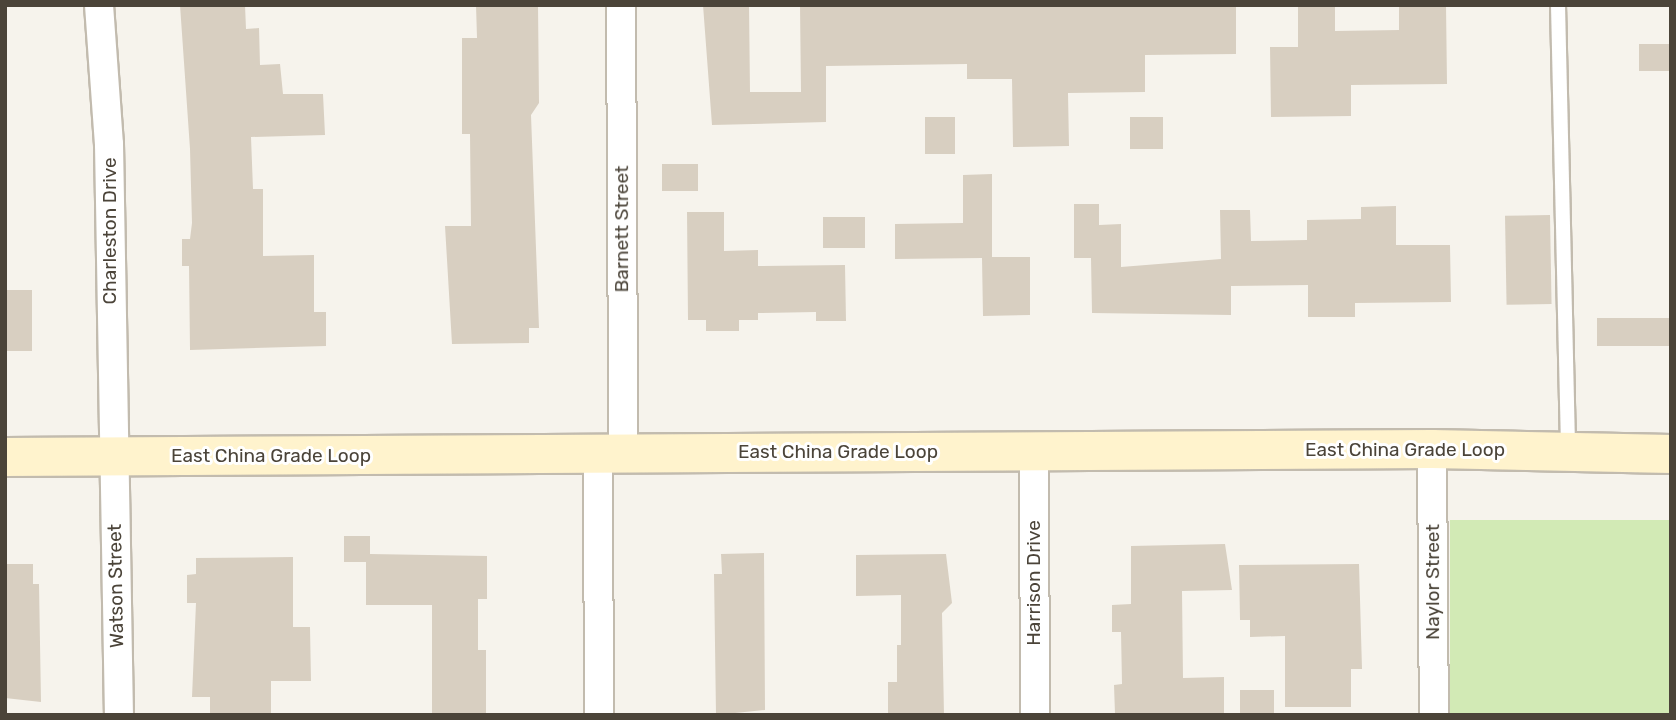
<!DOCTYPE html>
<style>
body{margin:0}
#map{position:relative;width:1676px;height:720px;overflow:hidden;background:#f6f3ec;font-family:Rubik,sans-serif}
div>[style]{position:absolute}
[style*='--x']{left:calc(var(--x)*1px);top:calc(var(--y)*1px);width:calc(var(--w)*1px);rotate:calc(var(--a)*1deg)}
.green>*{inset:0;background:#d2eab5;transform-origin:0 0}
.building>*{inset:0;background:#d8cfc1;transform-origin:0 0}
.roads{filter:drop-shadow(2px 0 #c2bbae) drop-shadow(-2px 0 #c2bbae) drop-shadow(0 2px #c2bbae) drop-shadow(0 -2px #c2bbae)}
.lane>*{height:14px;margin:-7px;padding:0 7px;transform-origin:7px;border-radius:7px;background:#fff}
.street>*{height:28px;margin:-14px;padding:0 14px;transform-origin:14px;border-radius:14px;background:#fff}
.secondary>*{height:38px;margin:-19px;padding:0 19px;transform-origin:19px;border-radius:19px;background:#fff3cd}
span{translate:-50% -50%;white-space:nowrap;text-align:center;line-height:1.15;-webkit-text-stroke:6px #fff;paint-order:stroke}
.street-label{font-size:19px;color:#4b4439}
.frame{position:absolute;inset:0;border:7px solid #4b4439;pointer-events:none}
</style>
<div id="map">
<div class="green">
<div style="left:1671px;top:520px;width:195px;height:221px;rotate:90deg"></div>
</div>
<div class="building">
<div style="clip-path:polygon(180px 5px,245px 5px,246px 29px,259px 28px,260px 65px,280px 64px,283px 94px,323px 94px,325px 135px,251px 137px,253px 189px,263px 189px,263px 256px,314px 255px,314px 312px,326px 312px,326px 346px,190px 350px,189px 266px,182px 266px,182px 239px,190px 239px,192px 223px,190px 149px)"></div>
<div style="clip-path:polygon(476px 5px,538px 5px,539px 103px,531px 115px,539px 328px,529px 328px,529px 343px,452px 344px,445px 226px,471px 226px,470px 134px,462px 134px,462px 38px,477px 38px)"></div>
<div style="clip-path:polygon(703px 5px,749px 5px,750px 92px,801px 92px,800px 5px,1236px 5px,1236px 54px,1145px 55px,1145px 92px,1068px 93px,1069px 146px,1013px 147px,1012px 79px,967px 79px,967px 64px,826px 66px,826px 122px,712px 125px)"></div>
<div style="clip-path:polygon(1298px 5px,1335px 5px,1335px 31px,1399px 30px,1399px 5px,1446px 5px,1447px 84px,1351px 85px,1351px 116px,1271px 117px,1270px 47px,1298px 47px)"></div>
<div style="left:1639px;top:44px;width:32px;height:27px"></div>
<div style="left:955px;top:117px;width:37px;height:30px;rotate:90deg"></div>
<div style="left:1130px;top:117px;width:33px;height:32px"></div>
<div style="left:662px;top:164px;width:36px;height:27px"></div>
<div style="clip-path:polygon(992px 174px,992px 257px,1030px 257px,1030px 315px,983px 316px,982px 258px,895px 259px,895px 224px,963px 223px,963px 175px)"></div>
<div style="clip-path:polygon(1074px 204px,1099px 204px,1099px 225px,1121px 224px,1121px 267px,1221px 259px,1220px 210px,1250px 210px,1251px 241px,1307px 240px,1307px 220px,1361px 219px,1361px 207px,1396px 206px,1396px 245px,1450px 245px,1451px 302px,1355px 303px,1355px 317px,1308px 317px,1308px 285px,1231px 286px,1231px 315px,1092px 313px,1091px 258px,1074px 258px)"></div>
<div style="clip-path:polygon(687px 212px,724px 212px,724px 251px,758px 250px,758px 266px,845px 265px,846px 321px,816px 321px,816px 312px,758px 313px,758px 320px,739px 320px,739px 331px,706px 331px,706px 320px,688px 320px)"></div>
<div style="left:1550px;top:215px;width:89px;height:45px;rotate:89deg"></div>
<div style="left:823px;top:217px;width:42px;height:31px"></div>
<div style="left:32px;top:290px;width:61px;height:27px;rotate:90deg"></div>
<div style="left:1671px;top:318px;width:28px;height:74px;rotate:90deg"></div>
<div style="clip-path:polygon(344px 536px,370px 536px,370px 554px,487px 556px,487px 599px,478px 599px,478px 650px,486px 650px,486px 715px,432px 715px,432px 605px,366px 605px,366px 562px,344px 562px)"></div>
<div style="clip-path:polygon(1225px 544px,1232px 590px,1182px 591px,1183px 678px,1224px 677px,1224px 713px,1115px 714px,1114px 685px,1122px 684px,1121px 632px,1112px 632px,1112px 605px,1131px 604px,1131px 546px)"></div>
<div style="clip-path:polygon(764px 553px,765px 710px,716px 715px,714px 574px,722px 574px,721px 554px)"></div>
<div style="clip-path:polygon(946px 554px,952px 603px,942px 613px,944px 715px,888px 715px,888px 682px,897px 682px,897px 645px,901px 645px,901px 595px,856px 596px,856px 555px)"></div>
<div style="clip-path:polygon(293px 557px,293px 627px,310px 627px,311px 681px,271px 681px,271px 715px,210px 715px,210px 697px,192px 697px,196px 603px,187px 603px,187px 575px,196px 574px,196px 558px)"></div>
<div style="clip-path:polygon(5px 564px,33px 564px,33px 584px,39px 584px,41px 702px,5px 698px)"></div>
<div style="clip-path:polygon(1359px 564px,1362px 669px,1351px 669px,1351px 707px,1285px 707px,1285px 636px,1250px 637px,1250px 620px,1240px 620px,1239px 565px)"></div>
<div style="left:1240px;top:690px;width:34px;height:25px"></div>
</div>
<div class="roads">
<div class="lane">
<div style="--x:1558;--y:5;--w:445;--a:88.7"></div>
</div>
<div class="street">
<div style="--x:99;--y:5;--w:139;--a:85.9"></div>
<div style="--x:109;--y:144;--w:571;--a:89"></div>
<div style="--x:621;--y:5;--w:448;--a:89.7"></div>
<div style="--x:1432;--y:449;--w:266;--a:89.6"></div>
<div style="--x:1034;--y:451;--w:264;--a:89.8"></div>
<div style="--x:598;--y:454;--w:261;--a:89.8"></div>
</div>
<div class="secondary">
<div style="--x:5;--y:457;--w:1427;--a:-0.32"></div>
<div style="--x:1432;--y:449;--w:239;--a:1.2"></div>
</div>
</div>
<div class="street-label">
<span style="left:622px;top:229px;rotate:-90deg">Barnett Street</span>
<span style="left:110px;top:231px;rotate:-90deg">Charleston Drive</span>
<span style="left:1405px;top:450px">East China Grade Loop</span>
<span style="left:838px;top:452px">East China Grade Loop</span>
<span style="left:271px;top:456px">East China Grade Loop</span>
<span style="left:1433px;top:582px;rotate:-90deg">Naylor Street</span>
<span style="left:1034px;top:583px;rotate:-90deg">Harrison Drive</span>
<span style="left:116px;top:586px;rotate:-91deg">Watson Street</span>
</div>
<div class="frame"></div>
</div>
